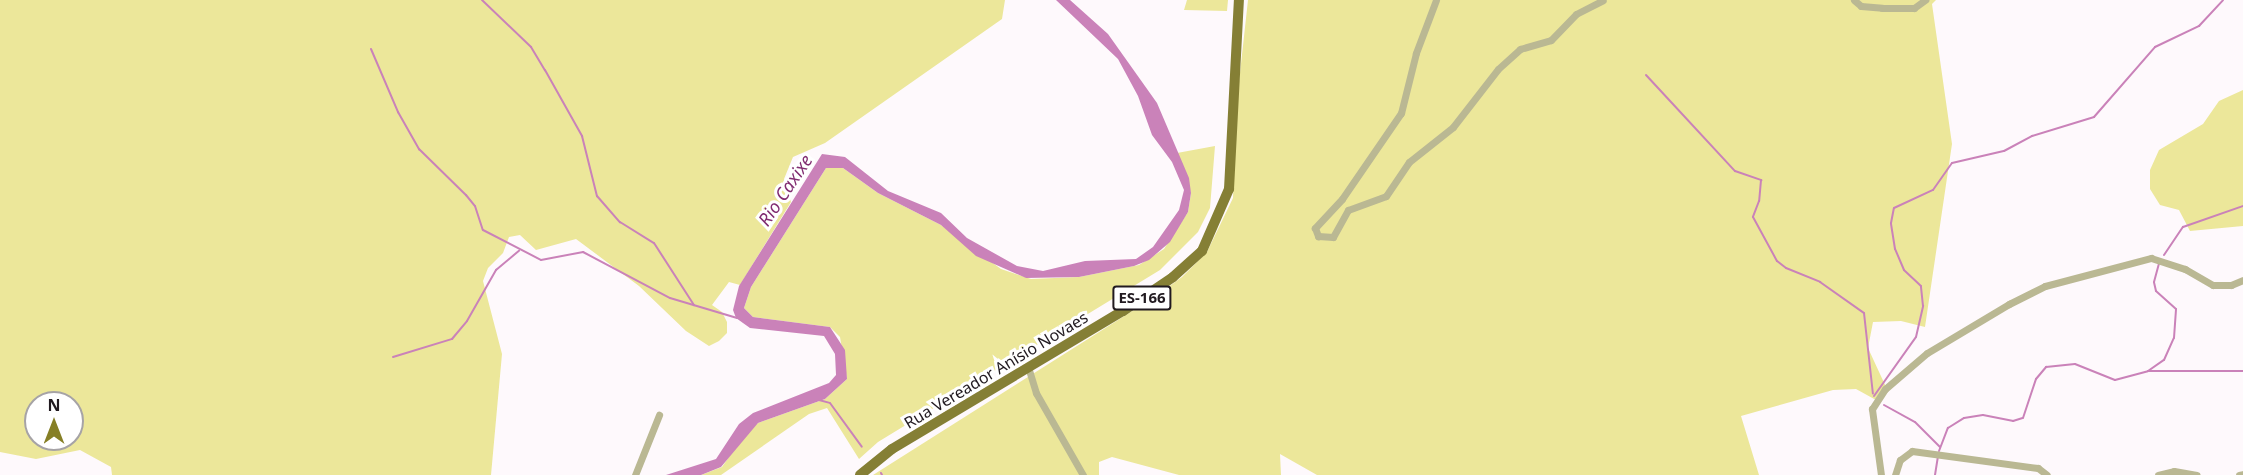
<!DOCTYPE html>
<meta charset="utf-8">
<style>
body{margin:0}
#map{position:relative;width:2243px;height:475px;overflow:hidden;background:#fef9fc;font-family:"Noto Sans",sans-serif}
div>[style]{position:absolute}
[style*='--x']{left:calc(var(--x)*1px);top:calc(var(--y)*1px);width:calc(var(--w)*1px);rotate:calc(var(--a)*1deg)}
.green>*{inset:0;background:#ece79a}
.water>*{inset:0;background:#ca82b9}
.stream>*{height:2px;margin:-1px;padding:0 1px;transform-origin:1px;border-radius:1px;background:#ca82b9}
.street>*{height:7px;margin:-3.5px;padding:0 3.5px;transform-origin:3.5px;border-radius:3.5px;background:#bab893}
.primary>*{height:10px;margin:-5px;padding:0 5px;transform-origin:5px;border-radius:5px;background:#857f35}
span{translate:-50% -50%;white-space:nowrap;text-align:center;line-height:1.15;-webkit-text-stroke:6px #fff;paint-order:stroke}
.shield-label span{padding:2px 4px;background:#fff;border:2px solid;border-radius:4px;-webkit-text-stroke-width:0}
.shield-label{font-size:15px;color:#211a20;font-weight:700}
.street-label{font-size:16px;color:#211a20}
.water-label{font-size:18px;color:#812d71;font-style:italic}
.north{position:absolute;left:24px;top:391px;width:60px;height:60px;box-sizing:border-box;background:#fff;border:2px solid #a6a3a6;border-radius:50%;rotate:0deg;font-size:16px;font-weight:700;line-height:24px;text-align:center;color:#211a20}
.north::after{content:'';display:block;margin:auto;width:21px;height:27px;background:#867f26;clip-path:polygon(50% 0,100% 100%,50% 72%,0 100%)}
</style>
<div id="map">
<div class="green">
<div style="clip-path:polygon(evenodd,0 0,1005px 0,1002px 19px,825px 143px,793px 157px,784px 179px,791px 202px,740px 285px,729px 282px,712px 305px,722px 312px,727px 322px,727px 333px,719px 341px,709px 346px,686px 331px,639px 286px,576px 239px,536px 250px,520px 235px,509px 237px,503px 253px,488px 268px,483px 281px,502px 354px,491px 475px,112px 475px,111px 467px,80px 450px,36px 459px,0 452px,0 0,36px 403px,72px 403px,72px 439px,36px 439px,36px 403px)"></div>
<div style="clip-path:polygon(1187px 0,1228px 0,1227px 11px,1184px 10px)"></div>
<div style="clip-path:polygon(1248px 0,1936px 0,1932px 4px,1952px 144px,1925px 327px,1901px 321px,1873px 322px,1868px 348px,1886px 387px,1876px 400px,1856px 389px,1833px 390px,1741px 416px,1759px 475px,1317px 475px,1280px 454px,1281px 475px,1179px 475px,1112px 457px,1099px 462px,1099px 475px,873px 475px,1156px 296px,1182px 277px,1207px 252px,1233px 198px,1236px 109px)"></div>
<div style="clip-path:polygon(2243px 90px,2243px 226px,2190px 231px,2179px 210px,2160px 205px,2150px 189px,2150px 170px,2159px 150px,2203px 124px,2219px 101px)"></div>
<div style="clip-path:polygon(1215px 146px,1210px 208px,1198px 232px,1160px 270px,878px 442px,859px 459px,827px 408px,809px 414px,721px 475px,701px 475px,722px 467px,747px 431px,758px 423px,825px 399px,847px 379px,840px 337px,830px 327px,753px 317px,744px 308px,751px 287px,826px 168px,843px 168px,878px 193px,941px 225px,1001px 269px,1031px 279px,1079px 277px,1139px 265px,1164px 249px,1188px 212px,1191px 193px,1177px 153px)"></div>
</div>
<div class="water">
<div style="clip-path:polygon(1056px 0,1070px 0,1108px 34px,1157px 103px,1189px 178px,1191px 193px,1188px 212px,1170px 242px,1149px 260px,1134px 266px,1079px 277px,1026px 278px,976px 256px,941px 225px,878px 193px,843px 168px,826px 168px,751px 287px,744px 308px,753px 317px,830px 327px,845px 350px,847px 379px,825px 399px,758px 423px,721px 467px,701px 475px,666px 475px,716px 459px,739px 424px,753px 413px,829px 383px,836px 375px,835px 354px,824px 336px,750px 328px,736px 318px,733px 310px,739px 286px,822px 154px,845px 157px,888px 191px,941px 213px,967px 238px,1017px 266px,1043px 271px,1085px 261px,1136px 259px,1153px 247px,1179px 210px,1184px 190px,1172px 162px,1152px 135px,1138px 96px,1118px 59px)"></div>
</div>
<div class="stream">
<div style="--x:482;--y:0;--w:68;--a:43.8"></div>
<div style="--x:531;--y:47;--w:27;--a:59"></div>
<div style="--x:545;--y:70;--w:76;--a:60.7"></div>
<div style="--x:582;--y:136;--w:62;--a:76"></div>
<div style="--x:597;--y:196;--w:35;--a:49"></div>
<div style="--x:620;--y:222;--w:40;--a:32"></div>
<div style="--x:654;--y:243;--w:74;--a:57.2"></div>
<div style="--x:371;--y:49;--w:69;--a:66.8"></div>
<div style="--x:398;--y:112;--w:43;--a:60.4"></div>
<div style="--x:419;--y:149;--w:66;--a:44.4"></div>
<div style="--x:466;--y:195;--w:14;--a:51"></div>
<div style="--x:475;--y:206;--w:25;--a:72"></div>
<div style="--x:483;--y:230;--w:65;--a:27.3"></div>
<div style="--x:541;--y:260;--w:43;--a:-10.8"></div>
<div style="--x:583;--y:252;--w:98;--a:27.9"></div>
<div style="--x:670;--y:298;--w:70;--a:16.6"></div>
<div style="--x:1646;--y:75;--w:131;--a:47.2"></div>
<div style="--x:1735;--y:171;--w:28;--a:19"></div>
<div style="--x:1761;--y:180;--w:21;--a:95"></div>
<div style="--x:1759;--y:201;--w:17;--a:111"></div>
<div style="--x:1753;--y:217;--w:50;--a:61.4"></div>
<div style="--x:1777;--y:261;--w:11;--a:38"></div>
<div style="--x:1786;--y:268;--w:37;--a:22"></div>
<div style="--x:1820;--y:282;--w:54;--a:35.2"></div>
<div style="--x:1864;--y:313;--w:81;--a:83.7"></div>
<div style="--x:2164;--y:255;--w:34;--a:-56"></div>
<div style="--x:2183;--y:227;--w:64;--a:-19.3"></div>
<div style="--x:393;--y:357;--w:62;--a:-17"></div>
<div style="--x:452;--y:339;--w:23;--a:-50"></div>
<div style="--x:467;--y:321;--w:59;--a:-60.4"></div>
<div style="--x:496;--y:270;--w:30;--a:-40"></div>
<div style="--x:2148;--y:371;--w:19;--a:-35"></div>
<div style="--x:2164;--y:360;--w:24;--a:-66"></div>
<div style="--x:2174;--y:338;--w:29;--a:-86"></div>
<div style="--x:2176;--y:309;--w:27;--a:-138"></div>
<div style="--x:2156;--y:291;--w:9;--a:-103"></div>
<div style="--x:2154;--y:282;--w:20;--a:-75"></div>
<div style="--x:1874;--y:396;--w:72;--a:-54.6"></div>
<div style="--x:1916;--y:337;--w:32;--a:-77"></div>
<div style="--x:1923;--y:306;--w:20;--a:-96"></div>
<div style="--x:1921;--y:286;--w:23;--a:-137"></div>
<div style="--x:1904;--y:270;--w:23;--a:-113"></div>
<div style="--x:1895;--y:249;--w:26;--a:-99"></div>
<div style="--x:1891;--y:223;--w:15;--a:-79"></div>
<div style="--x:1894;--y:208;--w:43;--a:-24.8"></div>
<div style="--x:1933;--y:190;--w:33;--a:-55"></div>
<div style="--x:1952;--y:163;--w:53;--a:-13"></div>
<div style="--x:2004;--y:151;--w:32;--a:-28"></div>
<div style="--x:2032;--y:136;--w:65;--a:-17"></div>
<div style="--x:2094;--y:117;--w:93;--a:-48.9"></div>
<div style="--x:2155;--y:47;--w:49;--a:-25.5"></div>
<div style="--x:2199;--y:26;--w:35;--a:-47"></div>
<div style="--x:819;--y:400;--w:11;--a:15"></div>
<div style="--x:830;--y:403;--w:54;--a:54"></div>
<div style="--x:1884;--y:405;--w:35;--a:29"></div>
<div style="--x:1915;--y:422;--w:35;--a:45"></div>
<div style="--x:1939;--y:451;--w:25;--a:-69"></div>
<div style="--x:1948;--y:428;--w:19;--a:-32"></div>
<div style="--x:1964;--y:418;--w:19;--a:-9"></div>
<div style="--x:1983;--y:415;--w:31;--a:11"></div>
<div style="--x:2013;--y:421;--w:10;--a:-17"></div>
<div style="--x:2023;--y:418;--w:41;--a:-71.6"></div>
<div style="--x:2036;--y:379;--w:16;--a:-50"></div>
<div style="--x:2046;--y:367;--w:29;--a:-6"></div>
<div style="--x:2075;--y:364;--w:43;--a:21.8"></div>
<div style="--x:2115;--y:380;--w:34;--a:-15"></div>
<div style="--x:2148;--y:371;--w:95;--a:0"></div>
<div style="--x:881;--y:473;--w:2;--a:63"></div>
<div style="--x:1935;--y:475;--w:18;--a:-81"></div>
</div>
<div class="street">
<div style="--x:1436;--y:0;--w:57;--a:110.7"></div>
<div style="--x:1416;--y:53;--w:62;--a:104"></div>
<div style="--x:1401;--y:113;--w:104;--a:124.5"></div>
<div style="--x:1342;--y:199;--w:40;--a:133"></div>
<div style="--x:1315;--y:228;--w:9;--a:69"></div>
<div style="--x:1318;--y:236;--w:15;--a:4"></div>
<div style="--x:1333;--y:237;--w:31;--a:-61"></div>
<div style="--x:1348;--y:210;--w:40;--a:-20.2"></div>
<div style="--x:1386;--y:196;--w:41;--a:-55.9"></div>
<div style="--x:1409;--y:162;--w:56;--a:-38.5"></div>
<div style="--x:1453;--y:127;--w:73;--a:-52.2"></div>
<div style="--x:1498;--y:69;--w:30;--a:-42"></div>
<div style="--x:1520;--y:49;--w:32;--a:-16"></div>
<div style="--x:1551;--y:40;--w:36;--a:-46"></div>
<div style="--x:1576;--y:14;--w:30;--a:-27"></div>
<div style="--x:1854;--y:0;--w:9;--a:41"></div>
<div style="--x:1861;--y:6;--w:21;--a:5"></div>
<div style="--x:1882;--y:8;--w:32;--a:0"></div>
<div style="--x:1914;--y:8;--w:14;--a:-36"></div>
<div style="--x:1029;--y:370;--w:24;--a:73"></div>
<div style="--x:1036;--y:393;--w:95;--a:60.2"></div>
<div style="--x:635;--y:475;--w:65;--a:-68.2"></div>
<div style="--x:1881;--y:475;--w:67;--a:-97.8"></div>
<div style="--x:1872;--y:409;--w:24;--a:-57"></div>
<div style="--x:1885;--y:389;--w:55;--a:-40.6"></div>
<div style="--x:1927;--y:353;--w:96;--a:-30.9"></div>
<div style="--x:2009;--y:304;--w:40;--a:-26.6"></div>
<div style="--x:2045;--y:286;--w:110;--a:-14.8"></div>
<div style="--x:2151;--y:258;--w:36;--a:18"></div>
<div style="--x:2185;--y:269;--w:32;--a:30"></div>
<div style="--x:2213;--y:285;--w:18;--a:0"></div>
<div style="--x:2231;--y:285;--w:13;--a:-23"></div>
<div style="--x:1895;--y:475;--w:16;--a:-72"></div>
<div style="--x:1900;--y:460;--w:15;--a:-37"></div>
<div style="--x:1912;--y:451;--w:127;--a:7.7"></div>
<div style="--x:2038;--y:468;--w:11;--a:38"></div>
<div style="--x:2158;--y:475;--w:16;--a:-14"></div>
<div style="--x:2174;--y:471;--w:23;--a:10"></div>
<div style="--x:2239;--y:475;--w:4;--a:-14"></div>
</div>
<div class="primary">
<div style="--x:860;--y:475;--w:41;--a:-39.1"></div>
<div style="--x:892;--y:449;--w:269;--a:-30.9"></div>
<div style="--x:1123;--y:311;--w:60;--a:-34.2"></div>
<div style="--x:1173;--y:277;--w:39;--a:-42"></div>
<div style="--x:1202;--y:251;--w:68;--a:-66.5"></div>
<div style="--x:1229;--y:189;--w:189;--a:-87"></div>
</div>
<div class="shield-label">
<span style="left:1142px;top:298px">ES-166</span>
</div>
<div class="street-label">
<span style="left:996px;top:370px;rotate:-31deg">Rua Vereador Anísio Novaes</span>
</div>
<div class="water-label">
<span style="left:785px;top:190px;rotate:-56deg">Rio Caxixe</span>
</div>
<div class="north">N</div>
</div>
